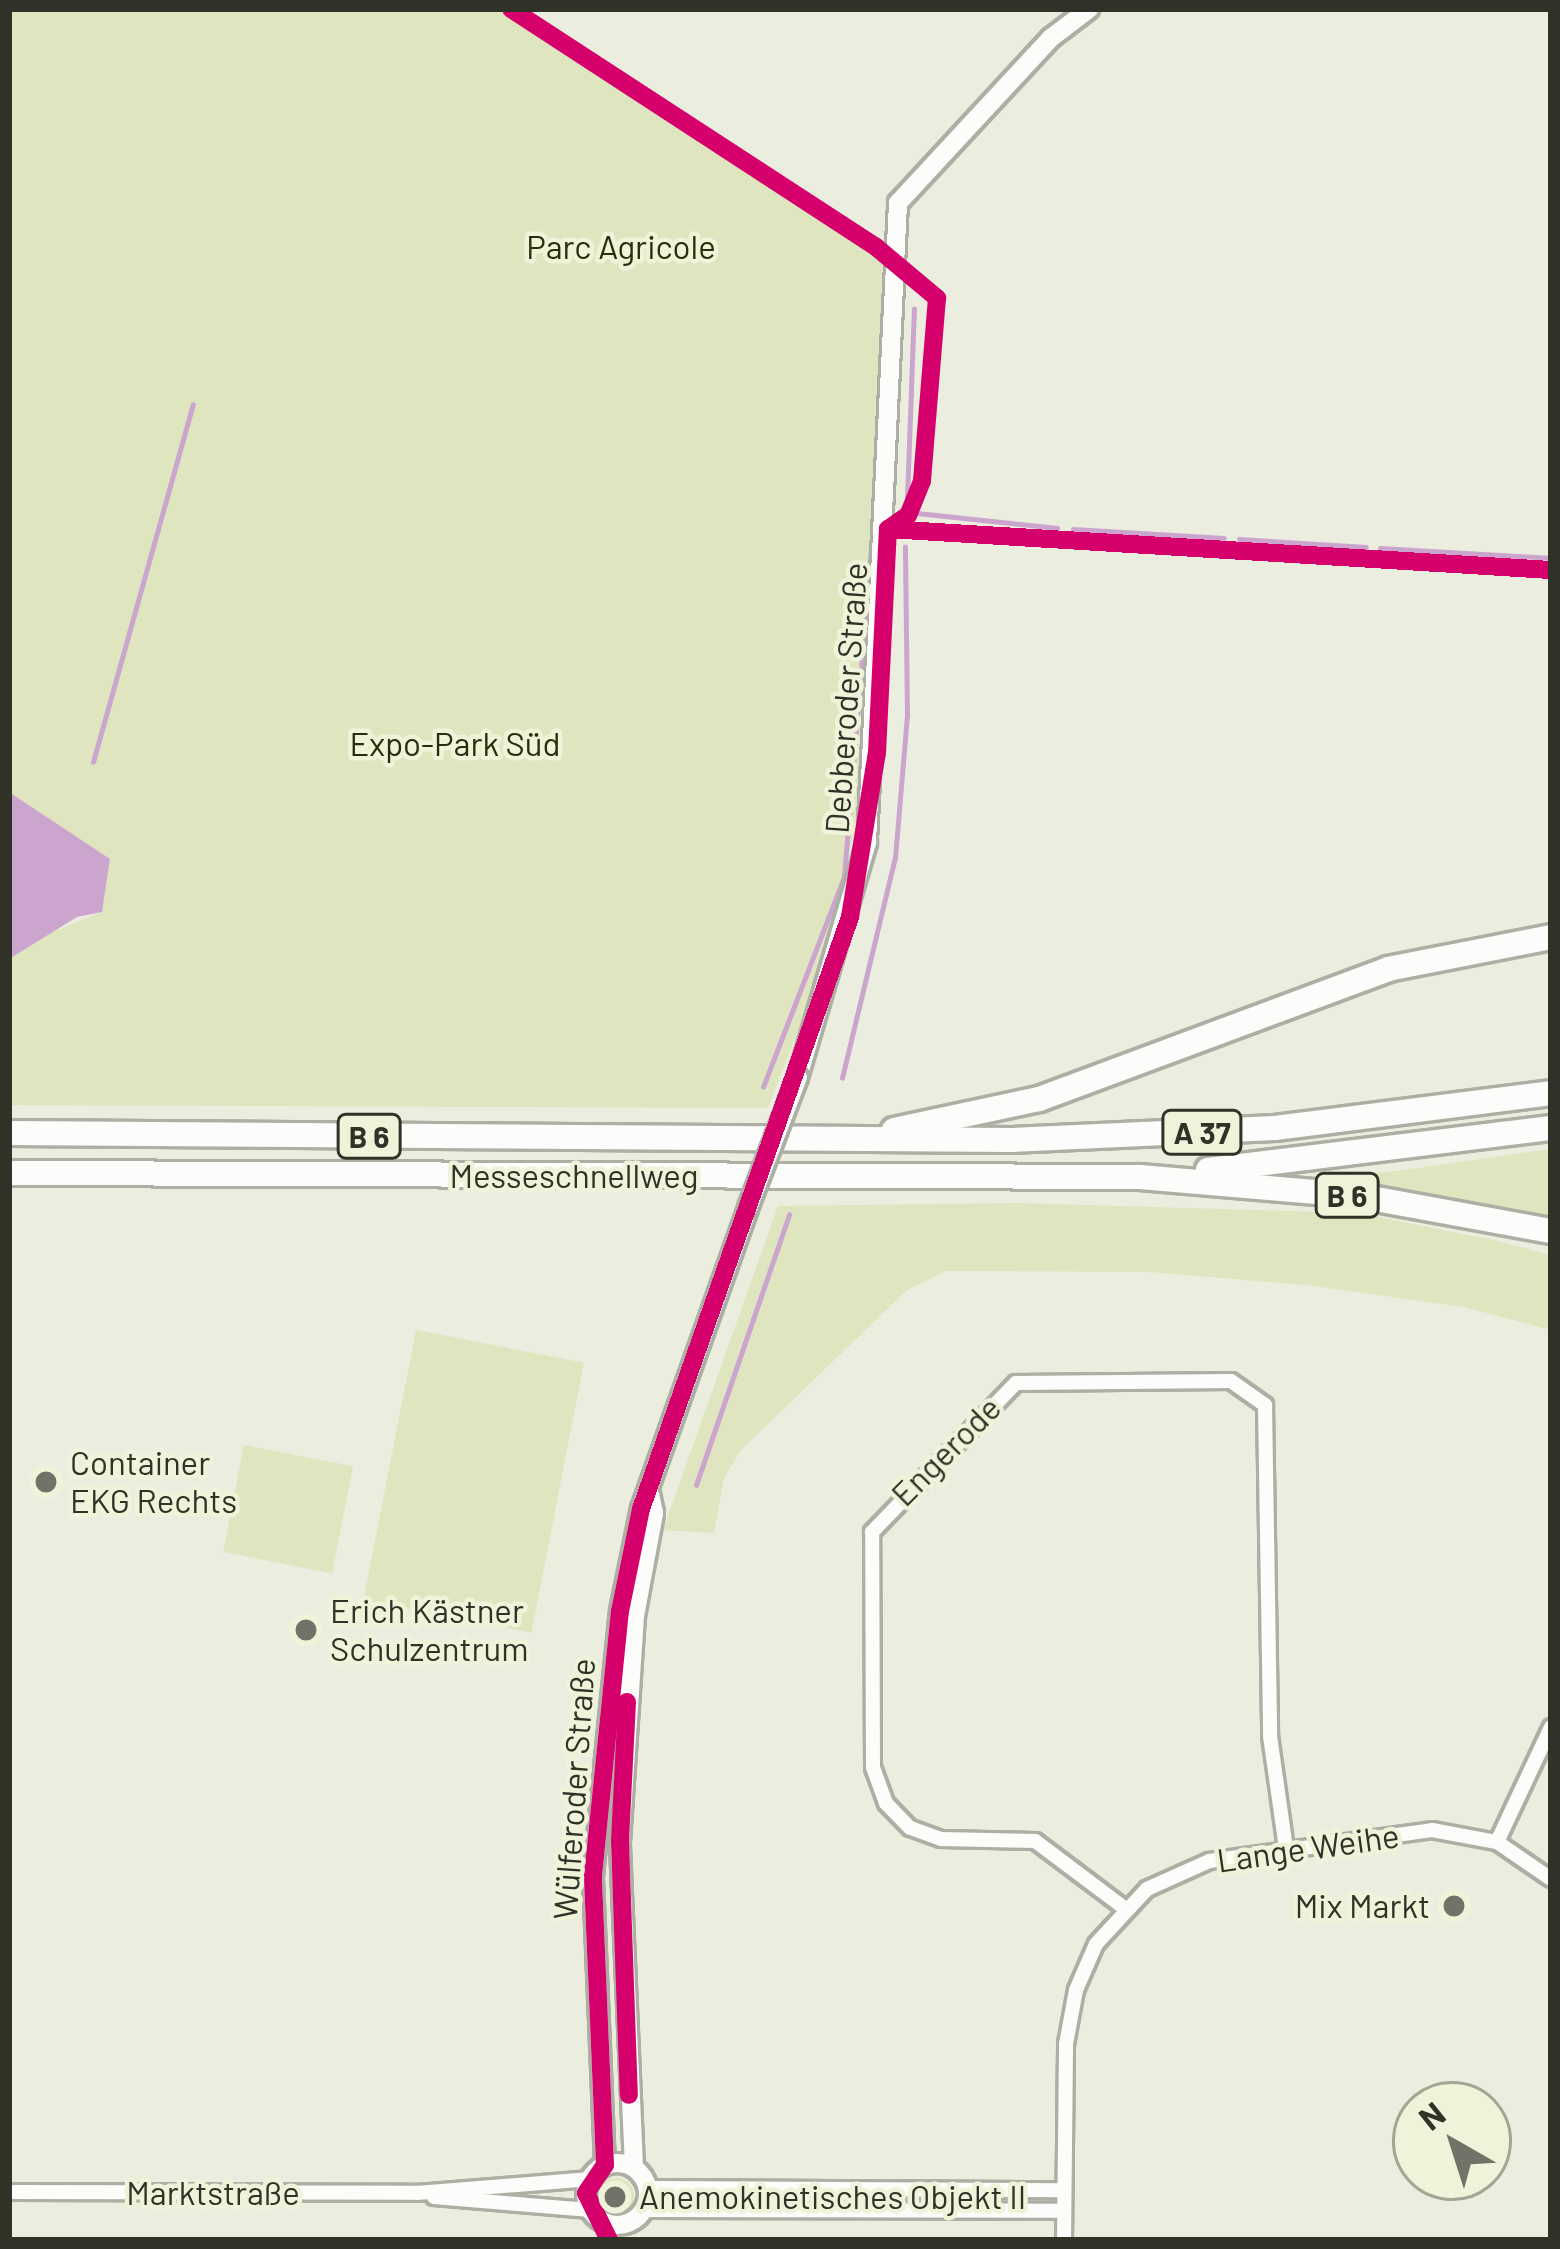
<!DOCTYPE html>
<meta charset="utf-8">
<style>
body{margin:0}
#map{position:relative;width:1560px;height:2249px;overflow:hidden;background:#ebeddf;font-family:Barlow,sans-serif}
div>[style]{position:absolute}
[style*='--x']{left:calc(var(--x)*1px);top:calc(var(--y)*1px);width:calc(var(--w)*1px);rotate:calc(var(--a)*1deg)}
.green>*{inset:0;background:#dfe5bf;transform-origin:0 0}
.round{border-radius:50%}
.water>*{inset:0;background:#cba5cd}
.stream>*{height:4.5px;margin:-2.25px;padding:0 2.25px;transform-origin:2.25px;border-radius:2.25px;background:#cba5cd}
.roads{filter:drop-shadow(3px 0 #adafa4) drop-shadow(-3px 0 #adafa4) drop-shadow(0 3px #adafa4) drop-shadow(0 -3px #adafa4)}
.street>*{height:14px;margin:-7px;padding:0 7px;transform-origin:7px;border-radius:7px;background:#fcfcfa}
.secondary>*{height:18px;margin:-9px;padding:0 9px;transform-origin:9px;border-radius:9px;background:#fcfcfa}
.secondary>.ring{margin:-9px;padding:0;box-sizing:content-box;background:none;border:18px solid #fcfcfa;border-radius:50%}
.highway>*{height:24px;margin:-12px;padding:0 12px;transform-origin:12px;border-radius:12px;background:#fcfcfa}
.bridges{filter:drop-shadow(3px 0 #adafa4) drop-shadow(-3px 0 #adafa4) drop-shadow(0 3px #adafa4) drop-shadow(0 -3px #adafa4)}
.secondary-bridge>*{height:18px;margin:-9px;padding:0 9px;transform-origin:9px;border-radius:9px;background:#fcfcfa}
.cycleway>*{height:18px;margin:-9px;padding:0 9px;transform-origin:9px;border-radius:9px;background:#d6006c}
.dots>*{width:33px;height:33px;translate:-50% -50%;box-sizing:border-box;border:6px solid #eff3d9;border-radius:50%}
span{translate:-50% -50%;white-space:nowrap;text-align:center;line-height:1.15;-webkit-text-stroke:9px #eff3d9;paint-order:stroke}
.shield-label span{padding:3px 9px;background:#eff3d9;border:3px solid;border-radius:9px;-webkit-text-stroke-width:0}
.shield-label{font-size:30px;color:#303228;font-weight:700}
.park-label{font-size:33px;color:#2a2e0a}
.street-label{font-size:33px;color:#303228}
.poi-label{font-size:33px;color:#303228}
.left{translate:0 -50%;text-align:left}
.right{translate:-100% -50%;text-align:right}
.frame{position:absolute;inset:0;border:12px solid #303228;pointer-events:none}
.north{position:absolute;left:1392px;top:2081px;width:120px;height:120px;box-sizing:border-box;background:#eff3d9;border:3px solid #a3a692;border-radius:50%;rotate:321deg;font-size:33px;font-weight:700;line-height:48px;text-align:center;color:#303228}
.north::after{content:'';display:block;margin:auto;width:42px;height:54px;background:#717368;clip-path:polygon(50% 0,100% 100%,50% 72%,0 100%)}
</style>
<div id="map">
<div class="green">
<div style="clip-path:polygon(9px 9px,511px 9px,883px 253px,862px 791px,829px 951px,768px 1108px,9px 1105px,9px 959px,27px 942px,102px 912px,110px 860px,9px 792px)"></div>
<div style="clip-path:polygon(1551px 1149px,1551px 1220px,1331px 1178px,1404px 1170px)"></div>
<div style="clip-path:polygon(1017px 1203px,1358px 1213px,1493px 1240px,1551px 1255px,1551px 1330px,1464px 1307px,1306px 1285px,1151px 1272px,946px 1271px,907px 1290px,741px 1450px,724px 1478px,714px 1533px,663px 1530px,778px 1206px)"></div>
<div style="left:416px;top:1330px;width:171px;height:275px;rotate:11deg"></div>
<div style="left:244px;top:1445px;width:111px;height:109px;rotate:11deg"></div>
<div class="round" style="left:598px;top:2178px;width:36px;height:36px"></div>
</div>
<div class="water">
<div style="clip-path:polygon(9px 792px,110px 859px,102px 912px,77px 917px,9px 959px)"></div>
</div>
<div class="stream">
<div style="--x:907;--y:498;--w:189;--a:-87.9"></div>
<div style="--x:917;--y:513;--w:141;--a:6.1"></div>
<div style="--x:1073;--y:529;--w:151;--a:3.4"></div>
<div style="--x:1239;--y:539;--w:127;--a:3.6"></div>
<div style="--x:1380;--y:548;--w:171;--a:3.3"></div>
<div style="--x:93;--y:762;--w:371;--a:-74.4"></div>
<div style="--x:842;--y:1078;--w:226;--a:-76.5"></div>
<div style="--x:895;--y:858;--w:143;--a:-85.2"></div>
<div style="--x:907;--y:716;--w:169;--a:-90.7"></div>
<div style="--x:763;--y:1087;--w:225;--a:-68.9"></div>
<div style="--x:844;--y:877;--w:332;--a:-85.3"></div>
<div style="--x:696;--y:1485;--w:286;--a:-71"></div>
</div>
<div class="roads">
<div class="street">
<div style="--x:1497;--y:1842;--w:127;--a:-64.8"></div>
<div style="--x:1123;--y:1907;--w:110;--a:-143.1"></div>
<div style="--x:1035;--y:1841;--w:94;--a:-178.8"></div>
<div style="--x:941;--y:1839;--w:33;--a:-160"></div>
<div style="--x:910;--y:1828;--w:35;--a:-134"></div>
<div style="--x:886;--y:1803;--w:38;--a:-110"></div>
<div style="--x:873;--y:1767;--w:235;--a:-90.2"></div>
<div style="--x:872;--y:1532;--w:207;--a:-46"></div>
<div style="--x:1016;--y:1383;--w:215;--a:-0.5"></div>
<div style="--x:1231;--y:1381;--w:42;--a:35.2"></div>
<div style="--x:1265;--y:1405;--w:331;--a:89.1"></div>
<div style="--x:1270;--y:1736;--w:113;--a:81.9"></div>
<div style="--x:648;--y:2188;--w:415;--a:0.3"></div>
<div style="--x:9;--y:2192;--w:408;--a:0.1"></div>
<div style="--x:417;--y:2193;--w:174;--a:-4.6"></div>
<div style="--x:434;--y:2197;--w:157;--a:4.8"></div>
<div style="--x:644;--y:2210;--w:420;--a:0.1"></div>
<div style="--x:1064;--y:2240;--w:196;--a:-89.4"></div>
<div style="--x:1066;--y:2044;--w:55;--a:-79.5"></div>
<div style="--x:1076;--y:1990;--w:50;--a:-66.5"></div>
<div style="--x:1096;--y:1944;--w:75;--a:-47.2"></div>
<div style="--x:1147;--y:1889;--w:68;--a:-24.3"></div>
<div style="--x:1209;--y:1861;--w:225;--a:-7.9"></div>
<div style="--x:1432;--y:1830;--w:66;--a:10.5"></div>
<div style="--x:1497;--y:1842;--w:65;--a:34.4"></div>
</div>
<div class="secondary">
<div style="--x:798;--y:1077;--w:245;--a:-73.6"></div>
<div style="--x:867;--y:842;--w:640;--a:-87.22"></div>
<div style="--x:898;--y:203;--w:225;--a:-47.2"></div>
<div style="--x:1051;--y:38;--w:48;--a:-37.3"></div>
<div class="ring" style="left:586px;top:2163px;width:44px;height:44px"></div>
<div style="--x:605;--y:2165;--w:289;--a:-92.4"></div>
<div style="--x:593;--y:1876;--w:266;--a:-84.2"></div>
<div style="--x:620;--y:1611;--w:104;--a:-78.4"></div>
<div style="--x:641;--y:1509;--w:319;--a:-70.4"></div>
<div style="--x:634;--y:2167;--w:325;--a:-92.5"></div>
<div style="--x:620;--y:1842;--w:226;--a:-86.2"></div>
<div style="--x:635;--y:1616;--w:105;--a:-79.5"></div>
<div style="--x:654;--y:1513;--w:19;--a:-102"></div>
</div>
<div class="highway">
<div style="--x:894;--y:1130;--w:148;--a:-12.1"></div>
<div style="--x:1039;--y:1099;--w:372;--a:-20.4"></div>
<div style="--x:1388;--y:969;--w:166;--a:-11.1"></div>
<div style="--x:9;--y:1133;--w:1003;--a:0.4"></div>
<div style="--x:1012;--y:1140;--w:263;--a:-2.6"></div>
<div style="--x:1275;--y:1128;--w:278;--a:-7.2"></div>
<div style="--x:1208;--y:1170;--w:346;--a:-7"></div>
<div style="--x:9;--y:1173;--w:1131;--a:0.2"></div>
<div style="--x:1140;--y:1177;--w:221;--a:4.9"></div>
<div style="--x:1360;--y:1196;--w:194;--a:10.4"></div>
</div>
</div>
<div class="bridges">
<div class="secondary-bridge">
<div style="--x:748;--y:1208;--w:140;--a:-69.1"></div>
</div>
</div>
<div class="cycleway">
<div style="--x:511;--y:9;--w:436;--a:33.1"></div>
<div style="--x:876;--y:247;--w:80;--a:39.9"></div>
<div style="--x:937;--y:298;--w:184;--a:94.7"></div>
<div style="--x:922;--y:481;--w:37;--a:112"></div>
<div style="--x:908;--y:515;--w:24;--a:145"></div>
<div style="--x:888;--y:529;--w:664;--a:3.54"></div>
<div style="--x:627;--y:1702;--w:140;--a:92.9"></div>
<div style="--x:620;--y:1842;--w:253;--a:88"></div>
<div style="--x:609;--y:2240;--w:52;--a:-116.1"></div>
<div style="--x:586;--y:2193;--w:34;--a:-56"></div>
<div style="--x:605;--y:2165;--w:289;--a:-92.4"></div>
<div style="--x:593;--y:1876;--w:266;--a:-84.2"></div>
<div style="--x:620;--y:1611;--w:104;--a:-78.4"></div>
<div style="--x:641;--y:1509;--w:628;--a:-70.55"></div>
<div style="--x:850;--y:917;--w:166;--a:-80.7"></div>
<div style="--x:877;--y:753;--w:224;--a:-87.2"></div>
</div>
<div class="dots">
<div style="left:46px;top:1482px;background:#717368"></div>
<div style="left:306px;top:1630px;background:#717368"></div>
<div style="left:1454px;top:1906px;background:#717368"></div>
<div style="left:615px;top:2197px;background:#717368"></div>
</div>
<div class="shield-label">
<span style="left:1202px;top:1132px">A 37</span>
<span style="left:369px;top:1136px">B 6</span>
<span style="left:1347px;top:1195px">B 6</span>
</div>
<div class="park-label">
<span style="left:621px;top:247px">Parc Agricole</span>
<span style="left:455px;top:744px">Expo-Park Süd</span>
</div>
<div class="street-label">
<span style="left:846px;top:698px;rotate:-86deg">Debberoder Straße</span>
<span style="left:574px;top:1176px">Messeschnellweg</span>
<span style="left:946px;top:1451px;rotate:-45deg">Engerode</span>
<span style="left:574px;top:1789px;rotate:-86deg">Wülferoder Straße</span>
<span style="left:1308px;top:1848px;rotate:-8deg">Lange Weihe</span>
<span style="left:213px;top:2193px">Marktstraße</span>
</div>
<div class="poi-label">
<span class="left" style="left:70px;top:1482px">Container<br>EKG Rechts</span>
<span class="left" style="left:330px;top:1630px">Erich Kästner<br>Schulzentrum</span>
<span class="right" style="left:1430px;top:1906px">Mix Markt</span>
<span class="left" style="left:639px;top:2197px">Anemokinetisches Objekt II</span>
</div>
<div class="frame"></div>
<div class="north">N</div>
</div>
